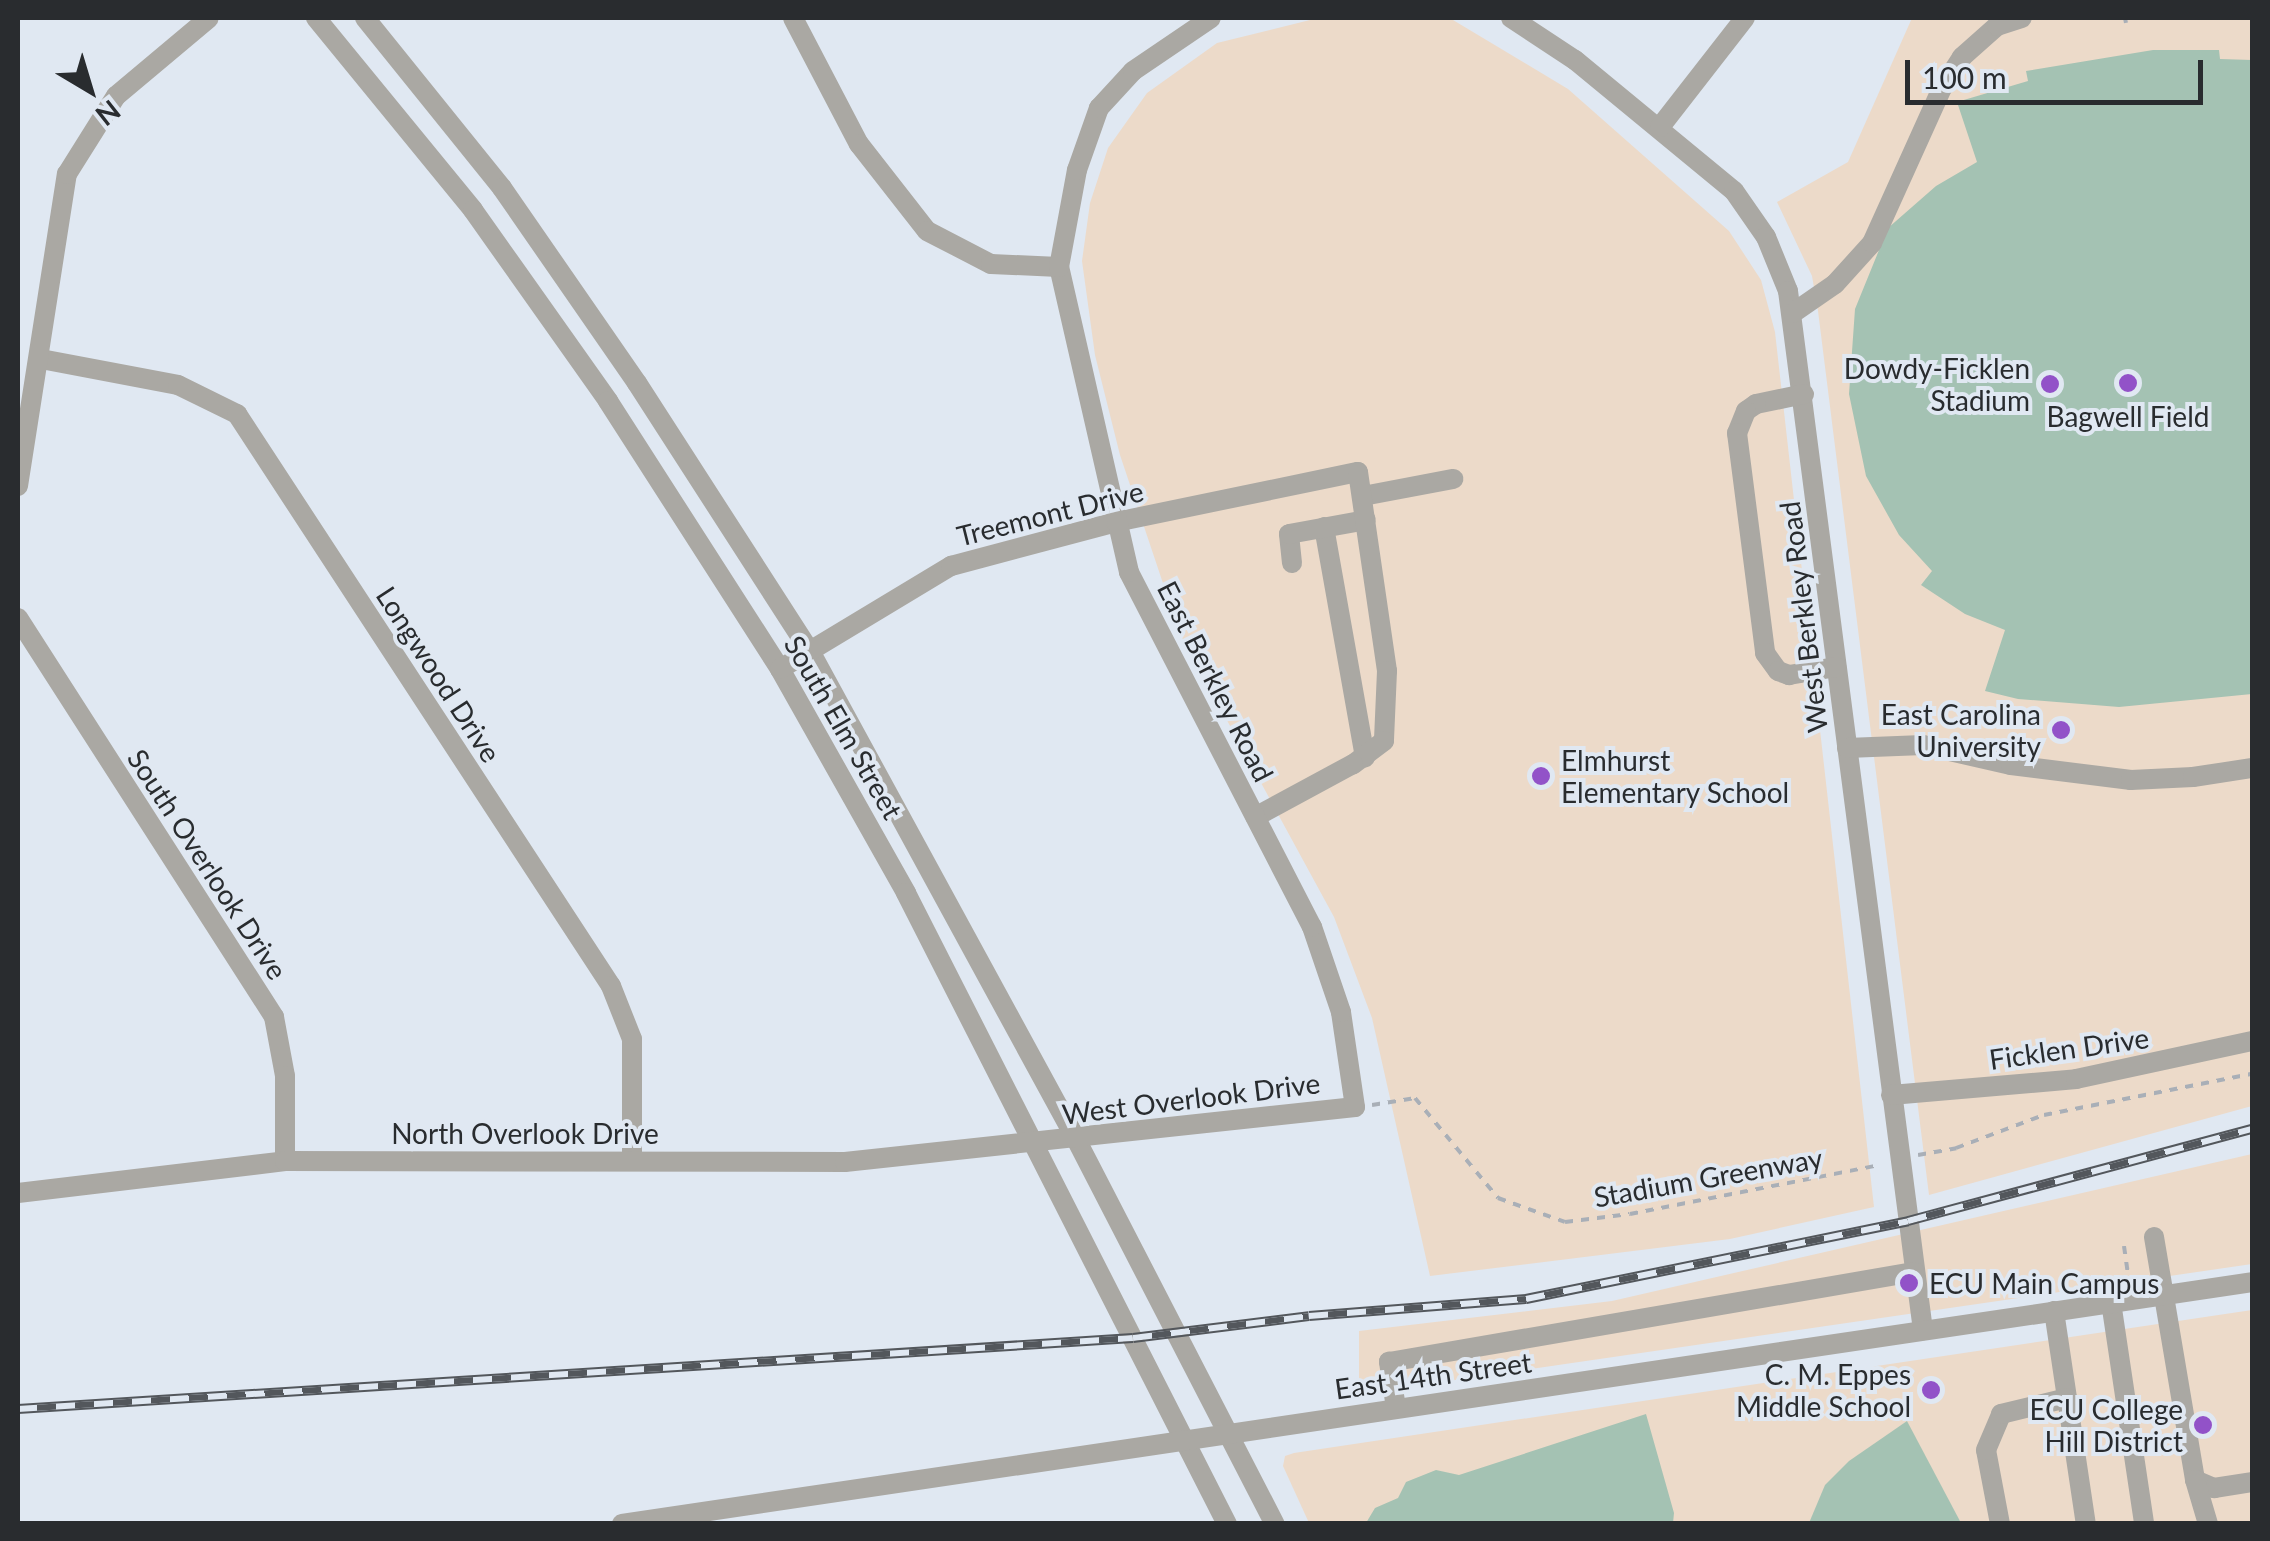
<!DOCTYPE html>
<style>
body{margin:0}
#map{position:relative;width:2270px;height:1541px;overflow:hidden;background:#e0e8f2;font-family:Lato,sans-serif}
div>[style]{position:absolute}
[style*='--x']{left:calc(var(--x)*1px);top:calc(var(--y)*1px);width:calc(var(--w)*1px);rotate:calc(var(--a)*1deg)}
.education>*{inset:0;background:#ecdac9}
.green>*{inset:0;background:#a4c2b3}
.path>*{height:4px;margin-top:-2px;transform-origin:0;background:repeating-linear-gradient(90deg,#a9afb7 0 8px,transparent 0 16px)}
.minor>*{height:20px;margin:-10px;padding:0 10px;transform-origin:10px;border-radius:10px;background:#aaa8a3}
.rail>*{height:10px;margin-top:-5px;transform-origin:0;background:repeating-linear-gradient(90deg,#e0e8f2 0 19px,#53575c 0 38px);box-sizing:border-box;border-block:2px solid #53575c}
.dots>*{width:28px;height:28px;translate:-50% -50%;box-sizing:border-box;border:5px solid #e0e8f2;border-radius:50%}
span{translate:-50% -50%;white-space:nowrap;text-align:center;line-height:1.15;-webkit-text-stroke:8px #e0e8f2;paint-order:stroke}
.poi-label{font-size:28px;color:#292c2f}
.right{translate:-100% -50%;text-align:right}
.left{translate:0 -50%;text-align:left}
.street-label{font-size:28px;color:#292c2f}
.frame{position:absolute;inset:0;border:20px solid #292c2f;pointer-events:none}
.north{position:absolute;left:40px;top:40px;width:100px;height:100px;-webkit-text-stroke:8px #e0e8f2;paint-order:stroke;rotate:142deg;font-size:28px;font-weight:700;line-height:40px;text-align:center;color:#292c2f}
.north::after{content:'';display:block;margin:auto;width:35px;height:45px;background:#292c2f;clip-path:polygon(50% 0,100% 100%,50% 72%,0 100%)}
.scale{position:absolute;left:1905px;top:60px;width:298px;height:45px;box-sizing:border-box;border:5px solid #292c2f;border-top:0;padding-left:12px;font-size:30px;line-height:35px;white-space:nowrap;color:#292c2f;-webkit-text-stroke:8px #e0e8f2;paint-order:stroke}
</style>
<div id="map">
<div class="education">
<div style="clip-path:polygon(1912px 18px,2252px 18px,2252px 1106px,1929px 1195px,1818px 311px,1812px 276px,1777px 202px,1848px 162px)"></div>
<div style="clip-path:polygon(1310px 20px,1453px 20px,1568px 89px,1729px 231px,1761px 280px,1775px 332px,1874px 1207px,1730px 1239px,1430px 1276px,1372px 1018px,1334px 917px,1180px 634px,1120px 455px,1095px 355px,1082px 261px,1090px 203px,1108px 148px,1147px 93px,1217px 43px)"></div>
<div style="clip-path:polygon(2252px 1154px,2252px 1264px,1359px 1394px,1359px 1331px,1612px 1301px)"></div>
<div style="clip-path:polygon(2252px 1310px,2252px 1523px,1309px 1523px,1283px 1466px,1285px 1456px,1294px 1453px)"></div>
</div>
<div class="green">
<div style="clip-path:polygon(2153px 50px,2219px 50px,2220px 59px,2252px 60px,2252px 694px,2119px 707px,2018px 699px,1985px 691px,2005px 630px,1965px 614px,1921px 585px,1932px 571px,1899px 535px,1866px 476px,1849px 394px,1855px 309px,1888px 228px,1936px 186px,1977px 162px,1957px 102px,2028px 81px,2026px 71px)"></div>
<div style="clip-path:polygon(1646px 1414px,1674px 1513px,1673px 1523px,1366px 1523px,1375px 1508px,1398px 1498px,1406px 1482px,1436px 1470px,1459px 1475px)"></div>
<div style="clip-path:polygon(1907px 1421px,1961px 1523px,1809px 1523px,1825px 1485px,1849px 1461px)"></div>
</div>
<div class="path">
<div style="--x:2125;--y:18;--w:5;--a:79"></div>
<div style="--x:1372;--y:1105;--w:44;--a:-9.2"></div>
<div style="--x:1415;--y:1098;--w:130;--a:50.3"></div>
<div style="--x:1498;--y:1198;--w:71;--a:19.7"></div>
<div style="--x:1565;--y:1222;--w:65;--a:-7"></div>
<div style="--x:1630;--y:1214;--w:255;--a:-11.1"></div>
<div style="--x:1918;--y:1155;--w:39;--a:-10"></div>
<div style="--x:1956;--y:1148;--w:94;--a:-20.6"></div>
<div style="--x:2044;--y:1115;--w:212;--a:-11.2"></div>
<div style="--x:2124;--y:1246;--w:34;--a:82"></div>
</div>
<div class="minor">
<div style="--x:316;--y:18;--w:248;--a:50.7"></div>
<div style="--x:473;--y:210;--w:234;--a:54.7"></div>
<div style="--x:608;--y:401;--w:318;--a:57.3"></div>
<div style="--x:780;--y:669;--w:257;--a:60.6"></div>
<div style="--x:906;--y:893;--w:708;--a:63.04"></div>
<div style="--x:365;--y:18;--w:218;--a:51.1"></div>
<div style="--x:502;--y:188;--w:237;--a:55.3"></div>
<div style="--x:637;--y:383;--w:319;--a:57.2"></div>
<div style="--x:810;--y:651;--w:556;--a:61.41"></div>
<div style="--x:1076;--y:1139;--w:433;--a:62.7"></div>
<div style="--x:793;--y:18;--w:142;--a:62.4"></div>
<div style="--x:859;--y:144;--w:110;--a:52"></div>
<div style="--x:927;--y:231;--w:72;--a:27.3"></div>
<div style="--x:991;--y:264;--w:68;--a:2.5"></div>
<div style="--x:1511;--y:18;--w:77;--a:33.3"></div>
<div style="--x:1575;--y:60;--w:206;--a:39.5"></div>
<div style="--x:1734;--y:191;--w:56;--a:55.2"></div>
<div style="--x:1766;--y:237;--w:58;--a:67.8"></div>
<div style="--x:1788;--y:291;--w:1048;--a:82.6"></div>
<div style="--x:1660;--y:127;--w:138;--a:-52.1"></div>
<div style="--x:1793;--y:313;--w:51;--a:-34.6"></div>
<div style="--x:1835;--y:284;--w:55;--a:-47.9"></div>
<div style="--x:1872;--y:243;--w:170;--a:-65.7"></div>
<div style="--x:1942;--y:88;--w:37;--a:-57"></div>
<div style="--x:1962;--y:57;--w:47;--a:-41.5"></div>
<div style="--x:1997;--y:26;--w:26;--a:-18"></div>
<div style="--x:41;--y:359;--w:139;--a:10.7"></div>
<div style="--x:178;--y:385;--w:66;--a:26.2"></div>
<div style="--x:237;--y:414;--w:683;--a:56.82"></div>
<div style="--x:611;--y:986;--w:57;--a:68.4"></div>
<div style="--x:632;--y:1039;--w:121;--a:90"></div>
<div style="--x:1804;--y:394;--w:49;--a:168.2"></div>
<div style="--x:1756;--y:404;--w:12;--a:145"></div>
<div style="--x:1746;--y:411;--w:24;--a:112"></div>
<div style="--x:1737;--y:433;--w:222;--a:82.7"></div>
<div style="--x:1765;--y:653;--w:22;--a:54"></div>
<div style="--x:1778;--y:671;--w:12;--a:20"></div>
<div style="--x:1789;--y:675;--w:48;--a:-9.7"></div>
<div style="--x:18;--y:486;--w:316;--a:-81.1"></div>
<div style="--x:67;--y:174;--w:92;--a:-57.9"></div>
<div style="--x:116;--y:96;--w:121;--a:-40"></div>
<div style="--x:1363;--y:496;--w:92;--a:-10.7"></div>
<div style="--x:1324;--y:527;--w:234;--a:79.9"></div>
<div style="--x:1292;--y:563;--w:29;--a:-96"></div>
<div style="--x:1289;--y:534;--w:78;--a:-10.3"></div>
<div style="--x:18;--y:618;--w:474;--a:57.3"></div>
<div style="--x:274;--y:1017;--w:60;--a:79.4"></div>
<div style="--x:285;--y:1076;--w:85;--a:90"></div>
<div style="--x:780;--y:669;--w:200;--a:-31.1"></div>
<div style="--x:951;--y:566;--w:171;--a:-14.9"></div>
<div style="--x:1116;--y:522;--w:247;--a:-11.7"></div>
<div style="--x:1358;--y:472;--w:201;--a:81.7"></div>
<div style="--x:1387;--y:671;--w:70;--a:92.5"></div>
<div style="--x:1384;--y:741;--w:39;--a:143"></div>
<div style="--x:1353;--y:764;--w:111;--a:151.6"></div>
<div style="--x:1847;--y:748;--w:76;--a:-2.3"></div>
<div style="--x:1923;--y:745;--w:90;--a:12.8"></div>
<div style="--x:2011;--y:765;--w:121;--a:7.1"></div>
<div style="--x:2131;--y:780;--w:62;--a:-2.8"></div>
<div style="--x:2193;--y:777;--w:60;--a:-8.7"></div>
<div style="--x:1891;--y:1095;--w:186;--a:-4.9"></div>
<div style="--x:2076;--y:1079;--w:180;--a:-12.2"></div>
<div style="--x:18;--y:1193;--w:269;--a:-6.8"></div>
<div style="--x:285;--y:1161;--w:560;--a:0.1"></div>
<div style="--x:845;--y:1162;--w:513;--a:-6.16"></div>
<div style="--x:1355;--y:1107;--w:96;--a:-98.4"></div>
<div style="--x:1341;--y:1012;--w:90;--a:-108.8"></div>
<div style="--x:1312;--y:927;--w:399;--a:-117.3"></div>
<div style="--x:1129;--y:572;--w:313;--a:-102.9"></div>
<div style="--x:1059;--y:267;--w:99;--a:-79.5"></div>
<div style="--x:1077;--y:170;--w:66;--a:-70.5"></div>
<div style="--x:1099;--y:108;--w:50;--a:-47.4"></div>
<div style="--x:1133;--y:71;--w:94;--a:-34.2"></div>
<div style="--x:2154;--y:1237;--w:246;--a:80.4"></div>
<div style="--x:2195;--y:1480;--w:21;--a:23"></div>
<div style="--x:2214;--y:1488;--w:38;--a:-9"></div>
<div style="--x:2111;--y:1302;--w:224;--a:81.5"></div>
<div style="--x:2054;--y:1311;--w:215;--a:81.5"></div>
<div style="--x:1396;--y:1408;--w:47;--a:-98.7"></div>
<div style="--x:1389;--y:1362;--w:533;--a:-9.73"></div>
<div style="--x:2195;--y:1480;--w:46;--a:73.5"></div>
<div style="--x:622;--y:1524;--w:1648;--a:-8.44"></div>
<div style="--x:2000;--y:1524;--w:75;--a:-100.7"></div>
<div style="--x:1986;--y:1450;--w:39;--a:-67"></div>
<div style="--x:2001;--y:1414;--w:68;--a:-13.6"></div>
</div>
<div class="rail">
<div style="--x:18;--y:1409;--w:1117;--a:-3.64"></div>
<div style="--x:1133;--y:1338;--w:177;--a:-7.1"></div>
<div style="--x:1309;--y:1316;--w:218;--a:-4.5"></div>
<div style="--x:1526;--y:1299;--w:390;--a:-11.5"></div>
<div style="--x:1908;--y:1221;--w:356;--a:-15"></div>
</div>
<div class="dots">
<div style="left:2128px;top:383px;background:#9252c8"></div>
<div style="left:2050px;top:384px;background:#9252c8"></div>
<div style="left:2061px;top:730px;background:#9252c8"></div>
<div style="left:1541px;top:776px;background:#9252c8"></div>
<div style="left:1909px;top:1283px;background:#9252c8"></div>
<div style="left:1931px;top:1390px;background:#9252c8"></div>
<div style="left:2203px;top:1425px;background:#9252c8"></div>
</div>
<div class="poi-label">
<span class="right" style="left:2030px;top:384px">Dowdy-Ficklen<br>Stadium</span>
<span style="left:2128px;top:416px">Bagwell Field</span>
<span class="right" style="left:2041px;top:730px">East Carolina<br>University</span>
<span class="left" style="left:1561px;top:776px">Elmhurst<br>Elementary School</span>
<span class="left" style="left:1929px;top:1283px">ECU Main Campus</span>
<span class="right" style="left:1911px;top:1390px">C. M. Eppes<br>Middle School</span>
<span class="right" style="left:2183px;top:1425px">ECU College<br>Hill District</span>
</div>
<div class="street-label">
<span style="left:1050px;top:513px;rotate:-14deg">Treemont Drive</span>
<span style="left:1803px;top:617px;rotate:-97deg">West Berkley Road</span>
<span style="left:439px;top:674px;rotate:57deg">Longwood Drive</span>
<span style="left:1216px;top:681px;rotate:63deg">East Berkley Road</span>
<span style="left:844px;top:727px;rotate:60deg">South Elm Street</span>
<span style="left:208px;top:864px;rotate:57deg">South Overlook Drive</span>
<span style="left:2069px;top:1048px;rotate:-8deg">Ficklen Drive</span>
<span style="left:1191px;top:1098px;rotate:-7deg">West Overlook Drive</span>
<span style="left:525px;top:1133px">North Overlook Drive</span>
<span style="left:1708px;top:1177px;rotate:-10deg">Stadium Greenway</span>
<span style="left:1433px;top:1375px;rotate:-8deg">East 14th Street</span>
</div>
<div class="frame"></div>
<div class="north">N</div>
<div class="scale">100 m</div>
</div>
